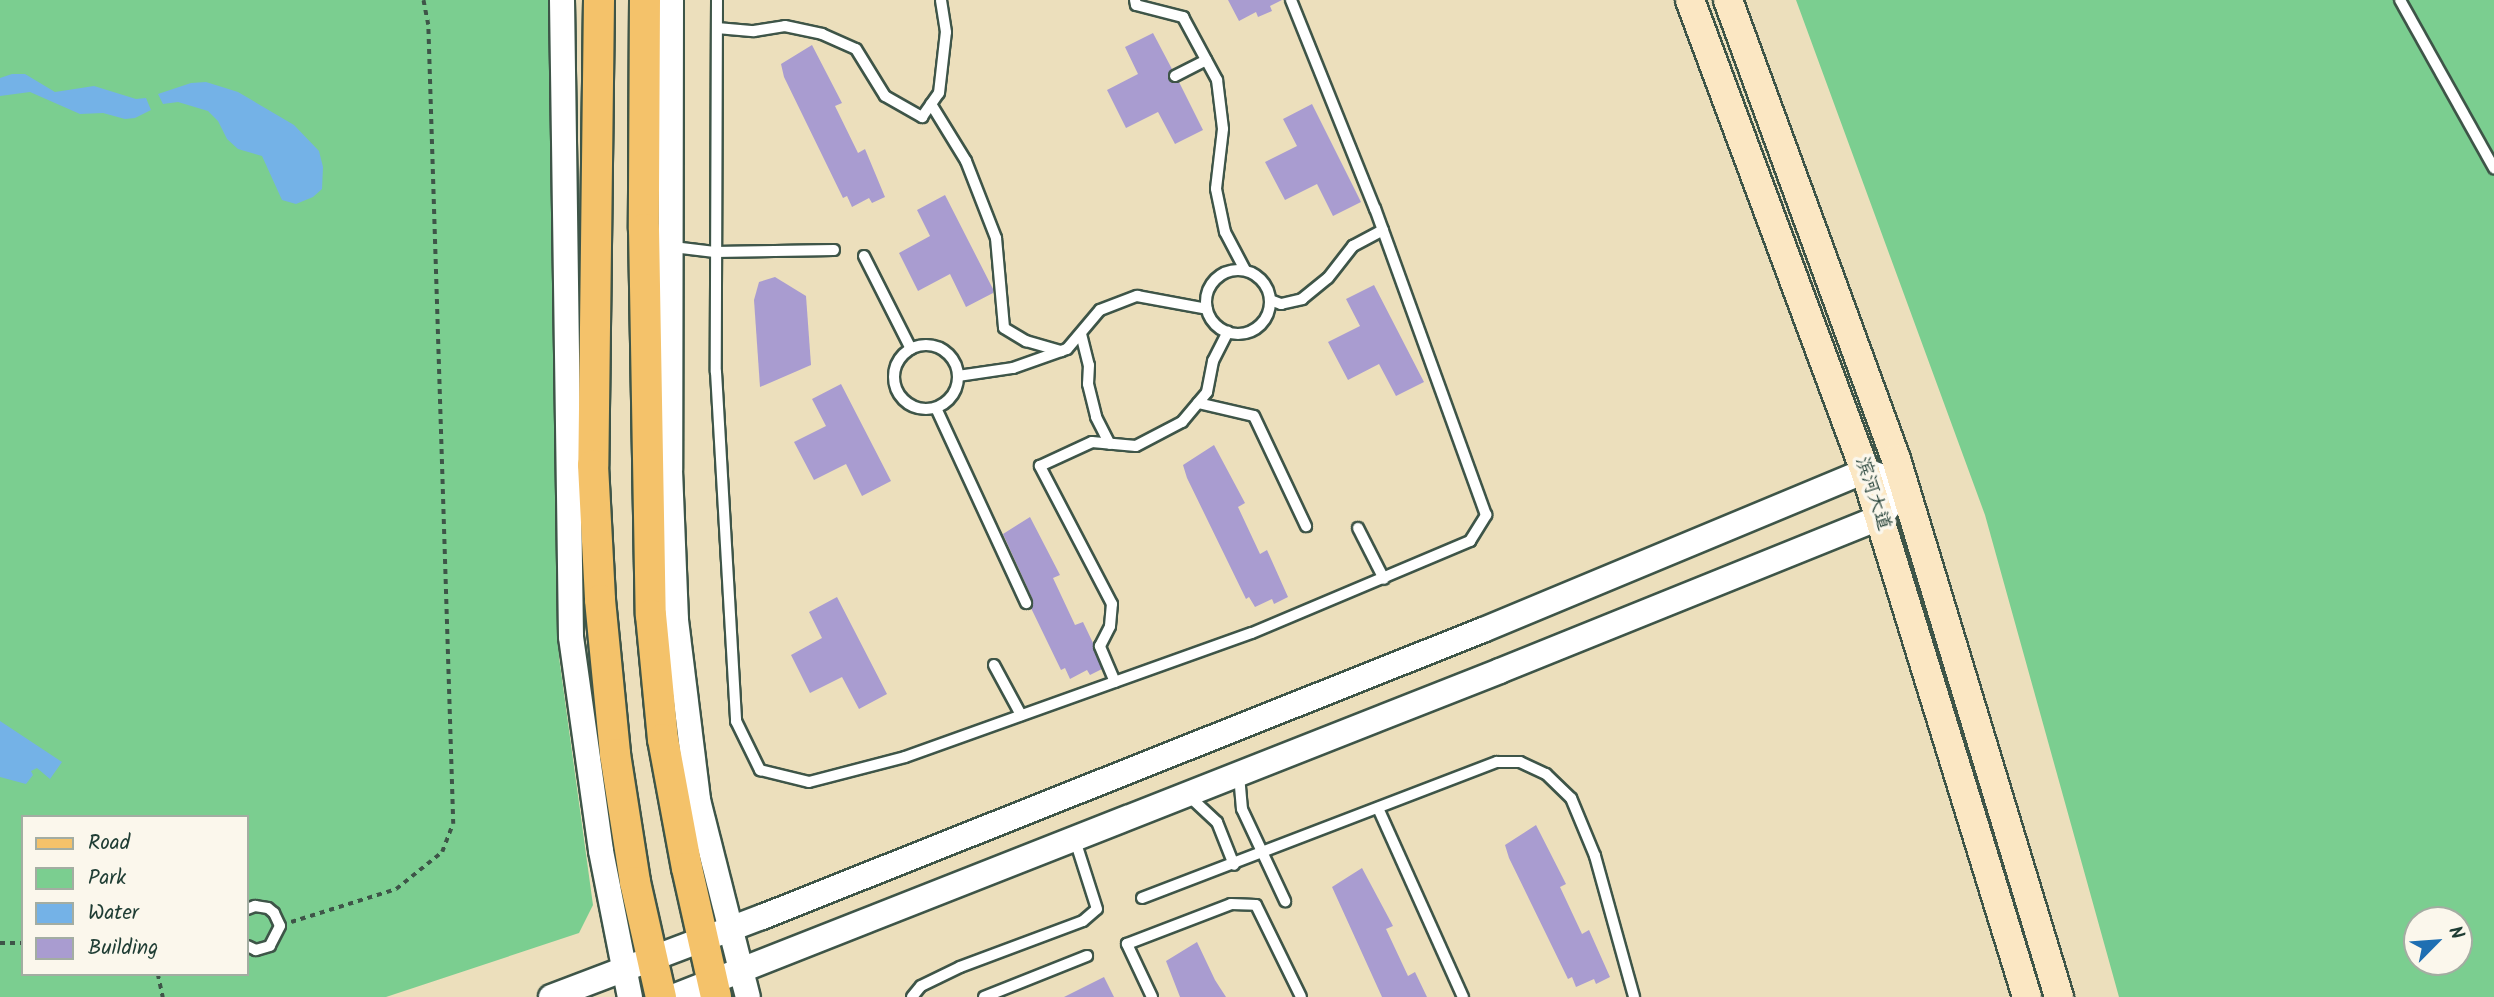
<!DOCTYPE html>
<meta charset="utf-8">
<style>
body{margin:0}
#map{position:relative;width:2494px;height:997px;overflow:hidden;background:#ecdfbc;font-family:Kalam,"LXGW WenKai TC",sans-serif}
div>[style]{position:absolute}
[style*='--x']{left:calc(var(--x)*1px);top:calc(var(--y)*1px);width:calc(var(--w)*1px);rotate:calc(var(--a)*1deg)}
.green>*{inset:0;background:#7bce90}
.water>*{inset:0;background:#74b2e7}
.building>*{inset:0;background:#a99cd0}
.path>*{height:3.5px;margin-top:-1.75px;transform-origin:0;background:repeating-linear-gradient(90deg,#3e5548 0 5px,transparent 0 10px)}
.roads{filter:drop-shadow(2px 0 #3e5548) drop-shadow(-2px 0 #3e5548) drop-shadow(0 2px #3e5548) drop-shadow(0 -2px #3e5548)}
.service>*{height:10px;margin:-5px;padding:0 5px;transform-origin:5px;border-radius:5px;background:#fff}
.service>.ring{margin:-5px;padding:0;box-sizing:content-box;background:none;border:10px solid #fff;border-radius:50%}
.tertiary>*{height:24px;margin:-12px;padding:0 12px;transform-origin:12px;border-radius:12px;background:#fff}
.secondary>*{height:28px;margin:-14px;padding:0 14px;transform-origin:14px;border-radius:14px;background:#fbe7c3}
.primary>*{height:30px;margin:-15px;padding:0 15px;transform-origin:15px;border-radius:15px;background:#f4c26a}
span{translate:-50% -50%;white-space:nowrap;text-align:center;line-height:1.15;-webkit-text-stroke:7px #fbf7ec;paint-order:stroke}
.street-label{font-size:19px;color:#1f3d34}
.legend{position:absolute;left:21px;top:815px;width:228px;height:161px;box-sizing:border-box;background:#fbf7ec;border:2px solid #a3ada2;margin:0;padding:9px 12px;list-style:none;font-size:21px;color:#1f3d34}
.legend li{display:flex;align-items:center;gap:14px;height:35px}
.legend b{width:35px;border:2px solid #a3ada2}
.north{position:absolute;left:2403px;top:906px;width:70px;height:70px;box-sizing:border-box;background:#fbf7ec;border:2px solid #a3ada2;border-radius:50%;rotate:65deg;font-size:19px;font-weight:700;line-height:28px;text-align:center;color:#1f3d34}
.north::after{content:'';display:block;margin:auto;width:24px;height:32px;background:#1f6fb2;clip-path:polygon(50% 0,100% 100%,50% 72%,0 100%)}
</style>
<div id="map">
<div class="green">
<div style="clip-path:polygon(evenodd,0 0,549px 0,559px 657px,593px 905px,579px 933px,386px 997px,0 997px,0 0,23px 817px,247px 817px,247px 974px,23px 974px,23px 817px)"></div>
<div style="clip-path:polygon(evenodd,1796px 0,2494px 0,2494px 997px,2119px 997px,1985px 515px,1796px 0,2417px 920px,2459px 920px,2459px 962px,2417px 962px,2417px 920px)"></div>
</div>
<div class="water">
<div style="clip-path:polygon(12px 74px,25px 74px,55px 92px,94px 86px,136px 99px,146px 98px,151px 110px,135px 118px,125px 119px,103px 113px,80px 114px,30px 92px,0 96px,0 78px)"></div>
<div style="clip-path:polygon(206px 82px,238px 92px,294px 125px,319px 151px,323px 167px,322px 189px,313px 197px,296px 204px,282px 200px,262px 156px,238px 149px,227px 139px,218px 121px,208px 111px,178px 102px,163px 104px,158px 94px,191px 83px)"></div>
<div style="clip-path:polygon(0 721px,62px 762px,50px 779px,37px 768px,31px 771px,33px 775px,26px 784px,0 777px)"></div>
</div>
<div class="building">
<div style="clip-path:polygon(1228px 0,1282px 0,1270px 6px,1272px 11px,1258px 17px,1256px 12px,1239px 21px)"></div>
<div style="clip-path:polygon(1153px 33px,1172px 69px,1168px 79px,1179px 82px,1203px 130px,1175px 144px,1158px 112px,1126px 128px,1107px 90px,1138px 74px,1125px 47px)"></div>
<div style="clip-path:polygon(812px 45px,842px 103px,835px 106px,858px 153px,865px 149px,885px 197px,872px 203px,869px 198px,852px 207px,847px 196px,843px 198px,784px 77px,781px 64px)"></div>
<div style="clip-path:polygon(1312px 104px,1361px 202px,1333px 216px,1317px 184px,1285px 200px,1265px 162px,1297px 146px,1283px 119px)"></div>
<div style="clip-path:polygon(945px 195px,993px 289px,993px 293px,966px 307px,950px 274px,918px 291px,899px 253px,930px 236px,917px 210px)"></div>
<div style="clip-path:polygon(775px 277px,806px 296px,811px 365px,760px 387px,754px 300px,759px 282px)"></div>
<div style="clip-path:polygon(1374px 285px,1424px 382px,1396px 396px,1379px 364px,1348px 380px,1328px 342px,1360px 326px,1346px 299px)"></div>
<div style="clip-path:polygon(841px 384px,891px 481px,862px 496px,846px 464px,814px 480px,794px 442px,826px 426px,812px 399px)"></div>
<div style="clip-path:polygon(1214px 445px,1245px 503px,1238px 507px,1260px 554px,1267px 550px,1288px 597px,1274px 604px,1272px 599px,1255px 607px,1249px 597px,1246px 599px,1187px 478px,1183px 465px)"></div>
<div style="clip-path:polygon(1030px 517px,1060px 575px,1053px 578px,1075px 625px,1083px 622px,1093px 643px,1102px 669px,1090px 675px,1087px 670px,1070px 679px,1065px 668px,1061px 670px,1031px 608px,1033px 600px,1003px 534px)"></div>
<div style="clip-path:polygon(837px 597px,887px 694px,859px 709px,842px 677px,810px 693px,791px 655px,822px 638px,809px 612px)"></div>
<div style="clip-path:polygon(1536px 825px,1566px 884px,1560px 887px,1582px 934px,1589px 930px,1610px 977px,1596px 984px,1594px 979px,1576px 987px,1572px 977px,1568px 979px,1509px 858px,1505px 845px)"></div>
<div style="clip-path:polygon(1362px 868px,1393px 926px,1386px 929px,1408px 976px,1415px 972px,1427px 997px,1382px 997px,1332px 887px)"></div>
<div style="clip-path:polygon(1197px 942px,1215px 980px,1226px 997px,1180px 997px,1166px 961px)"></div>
<div style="clip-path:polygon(1104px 977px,1114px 997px,1064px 997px)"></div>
</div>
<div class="path">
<div style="--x:291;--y:922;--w:110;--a:-17.4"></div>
<div style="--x:396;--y:889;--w:59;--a:-38.8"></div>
<div style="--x:442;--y:852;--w:30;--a:-69"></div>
<div style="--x:453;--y:824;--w:799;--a:-91.79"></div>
<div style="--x:428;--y:25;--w:25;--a:-101"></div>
<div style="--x:0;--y:943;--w:23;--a:0"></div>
<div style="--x:158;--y:974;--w:24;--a:78"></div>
</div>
<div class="roads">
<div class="service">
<div style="--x:717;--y:0;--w:372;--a:90.2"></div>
<div style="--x:716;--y:372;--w:350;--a:86.7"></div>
<div style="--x:736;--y:721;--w:55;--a:63.9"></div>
<div style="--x:760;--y:770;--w:50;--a:13.8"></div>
<div style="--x:809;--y:782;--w:99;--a:-14.6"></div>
<div style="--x:905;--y:757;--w:368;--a:-19.7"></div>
<div style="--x:1252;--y:633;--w:237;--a:-22.9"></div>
<div style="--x:1470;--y:541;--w:31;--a:-58"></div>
<div style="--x:1486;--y:515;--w:326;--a:-109.9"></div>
<div style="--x:1375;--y:209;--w:225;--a:-111.9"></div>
<div style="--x:1135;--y:0;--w:5;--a:79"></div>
<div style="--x:1136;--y:5;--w:49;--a:14.3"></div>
<div style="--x:1183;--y:17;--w:72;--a:61.6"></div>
<div style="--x:1217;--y:80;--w:49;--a:83"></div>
<div style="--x:1223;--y:129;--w:60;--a:96.7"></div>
<div style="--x:1216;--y:189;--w:44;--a:78.2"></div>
<div style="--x:1225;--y:232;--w:43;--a:62.2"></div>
<div style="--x:2400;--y:0;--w:193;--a:60.8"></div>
<div style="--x:717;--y:28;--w:37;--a:5"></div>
<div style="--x:754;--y:31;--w:31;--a:-9"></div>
<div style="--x:785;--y:26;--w:38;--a:12"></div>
<div style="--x:822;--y:34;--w:37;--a:24"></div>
<div style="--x:856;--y:49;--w:55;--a:58.3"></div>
<div style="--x:885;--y:96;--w:43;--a:29.6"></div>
<div style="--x:922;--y:117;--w:29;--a:-55"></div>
<div style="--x:939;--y:93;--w:61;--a:-83.5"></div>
<div style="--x:946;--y:32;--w:32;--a:-99"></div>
<div style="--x:1175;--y:76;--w:35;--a:-27"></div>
<div style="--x:931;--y:104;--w:67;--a:58.4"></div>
<div style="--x:966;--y:161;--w:83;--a:68.7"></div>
<div style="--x:996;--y:238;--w:90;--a:84.9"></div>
<div style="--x:1004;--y:328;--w:26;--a:31"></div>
<div style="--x:1026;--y:341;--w:37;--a:16"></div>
<div style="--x:673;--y:247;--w:42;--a:6.8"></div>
<div style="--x:715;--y:252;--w:119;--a:-1"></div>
<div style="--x:864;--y:256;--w:104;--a:63.2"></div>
<div class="ring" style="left:1206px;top:270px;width:54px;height:54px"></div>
<div style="--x:1270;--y:300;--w:12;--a:20"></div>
<div style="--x:1281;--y:304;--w:22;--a:-13"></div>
<div style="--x:1302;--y:299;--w:33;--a:-39"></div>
<div style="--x:1328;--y:278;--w:41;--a:-52"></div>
<div style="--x:1353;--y:246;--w:34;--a:-28"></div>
<div style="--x:1081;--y:334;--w:32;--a:76"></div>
<div style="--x:1089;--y:365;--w:19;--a:93"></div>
<div style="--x:1088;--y:384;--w:34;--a:76"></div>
<div style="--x:1096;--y:417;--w:30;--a:63"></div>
<div class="ring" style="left:894px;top:345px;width:54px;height:54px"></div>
<div style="--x:958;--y:376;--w:56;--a:-8.3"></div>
<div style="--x:1013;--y:368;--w:57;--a:-19.4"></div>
<div style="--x:1067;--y:349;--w:51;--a:-49.8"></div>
<div style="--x:1100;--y:310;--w:40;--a:-21"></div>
<div style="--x:1137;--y:296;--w:71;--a:10.5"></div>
<div style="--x:1198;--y:403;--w:57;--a:13.1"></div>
<div style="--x:1254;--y:416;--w:122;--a:64.7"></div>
<div style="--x:936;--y:408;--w:215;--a:65.2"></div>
<div style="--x:1358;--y:528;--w:57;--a:63"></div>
<div style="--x:994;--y:665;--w:57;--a:61.6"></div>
<div style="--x:1115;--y:682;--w:39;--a:-113"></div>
<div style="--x:1100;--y:646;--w:22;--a:-63"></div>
<div style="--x:1110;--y:626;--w:22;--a:-85"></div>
<div style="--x:1112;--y:604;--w:156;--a:-117.6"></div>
<div style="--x:1040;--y:466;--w:57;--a:-24.8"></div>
<div style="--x:1092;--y:442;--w:44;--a:5.2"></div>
<div style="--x:1136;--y:446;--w:52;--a:-27.6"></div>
<div style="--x:1182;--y:422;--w:39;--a:-50"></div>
<div style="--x:1207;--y:392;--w:32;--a:-79"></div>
<div style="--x:1213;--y:361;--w:33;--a:-63"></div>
<div style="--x:1239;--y:775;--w:34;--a:85"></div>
<div style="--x:1242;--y:809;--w:102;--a:64.9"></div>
<div style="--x:1190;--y:797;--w:37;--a:43"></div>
<div style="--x:1217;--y:822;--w:46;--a:68.4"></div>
<div style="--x:1378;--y:808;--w:207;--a:65.8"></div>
<div style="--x:1142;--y:898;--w:380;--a:-21"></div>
<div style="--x:1497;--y:762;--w:23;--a:0"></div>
<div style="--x:1520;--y:762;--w:29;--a:25"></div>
<div style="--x:1546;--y:774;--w:35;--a:44"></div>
<div style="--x:1571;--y:798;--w:63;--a:67.5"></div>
<div style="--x:1595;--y:856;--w:146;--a:74.5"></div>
<div style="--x:247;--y:909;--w:9;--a:-21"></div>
<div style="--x:255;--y:906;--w:13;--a:9"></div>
<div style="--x:268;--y:908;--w:8;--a:40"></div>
<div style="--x:274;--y:913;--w:14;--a:65"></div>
<div style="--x:280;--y:926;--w:22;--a:117"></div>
<div style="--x:270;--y:946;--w:15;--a:164"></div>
<div style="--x:256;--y:950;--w:10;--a:-156"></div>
<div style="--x:912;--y:997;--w:14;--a:-51"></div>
<div style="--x:921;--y:986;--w:43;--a:-26"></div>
<div style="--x:960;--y:967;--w:131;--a:-20.5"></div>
<div style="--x:1083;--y:921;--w:18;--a:-41"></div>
<div style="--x:1097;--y:909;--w:72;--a:-107.7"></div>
<div style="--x:984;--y:997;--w:111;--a:-21.7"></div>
<div style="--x:1152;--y:997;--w:59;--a:-115.3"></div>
<div style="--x:1127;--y:944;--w:111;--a:-21"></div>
<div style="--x:1231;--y:904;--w:25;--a:2"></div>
<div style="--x:1256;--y:905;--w:102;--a:63.9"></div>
</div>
<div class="tertiary">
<div style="--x:562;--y:0;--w:637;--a:89.19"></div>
<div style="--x:571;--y:637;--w:216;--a:82"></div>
<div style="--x:601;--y:851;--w:149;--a:78.8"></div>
<div style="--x:671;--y:0;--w:470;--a:90.1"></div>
<div style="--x:670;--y:470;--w:150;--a:87.7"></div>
<div style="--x:676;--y:620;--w:181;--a:83"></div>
<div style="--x:698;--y:800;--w:203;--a:75.8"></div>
<div style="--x:551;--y:997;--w:226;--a:-20.8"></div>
<div style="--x:762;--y:917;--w:776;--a:-21.71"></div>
<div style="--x:1483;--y:630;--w:414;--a:-22.6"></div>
<div style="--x:1865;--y:471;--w:42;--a:18"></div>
<div style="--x:1905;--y:484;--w:41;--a:126"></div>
<div style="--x:1881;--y:517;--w:411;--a:158"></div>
<div style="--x:1500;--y:671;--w:889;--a:158.49"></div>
</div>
<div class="secondary">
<div style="--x:1690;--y:0;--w:502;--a:69.62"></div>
<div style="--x:1865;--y:471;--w:550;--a:72.88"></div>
<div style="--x:1728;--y:0;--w:489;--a:69.9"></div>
<div style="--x:1896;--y:459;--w:562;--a:73.14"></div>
</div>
<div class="primary">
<div style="--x:599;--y:0;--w:465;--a:90.7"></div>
<div style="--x:593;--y:465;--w:135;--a:87"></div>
<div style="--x:600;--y:600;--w:155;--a:84.4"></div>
<div style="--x:615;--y:754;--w:130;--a:81.1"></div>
<div style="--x:635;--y:882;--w:118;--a:77.3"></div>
<div style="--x:645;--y:0;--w:229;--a:90.3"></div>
<div style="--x:644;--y:229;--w:386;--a:89"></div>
<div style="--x:651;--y:615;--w:125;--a:84.5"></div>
<div style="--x:663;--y:739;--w:131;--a:79.5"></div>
<div style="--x:687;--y:868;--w:132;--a:77.3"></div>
</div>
</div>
<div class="street-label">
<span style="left:1872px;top:494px;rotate:72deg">滨河大道</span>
</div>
<ul class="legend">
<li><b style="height:9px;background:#f4c26a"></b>Road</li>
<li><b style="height:19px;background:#7bce90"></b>Park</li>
<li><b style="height:19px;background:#74b2e7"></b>Water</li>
<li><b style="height:19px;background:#a99cd0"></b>Building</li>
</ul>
<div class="north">N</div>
</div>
